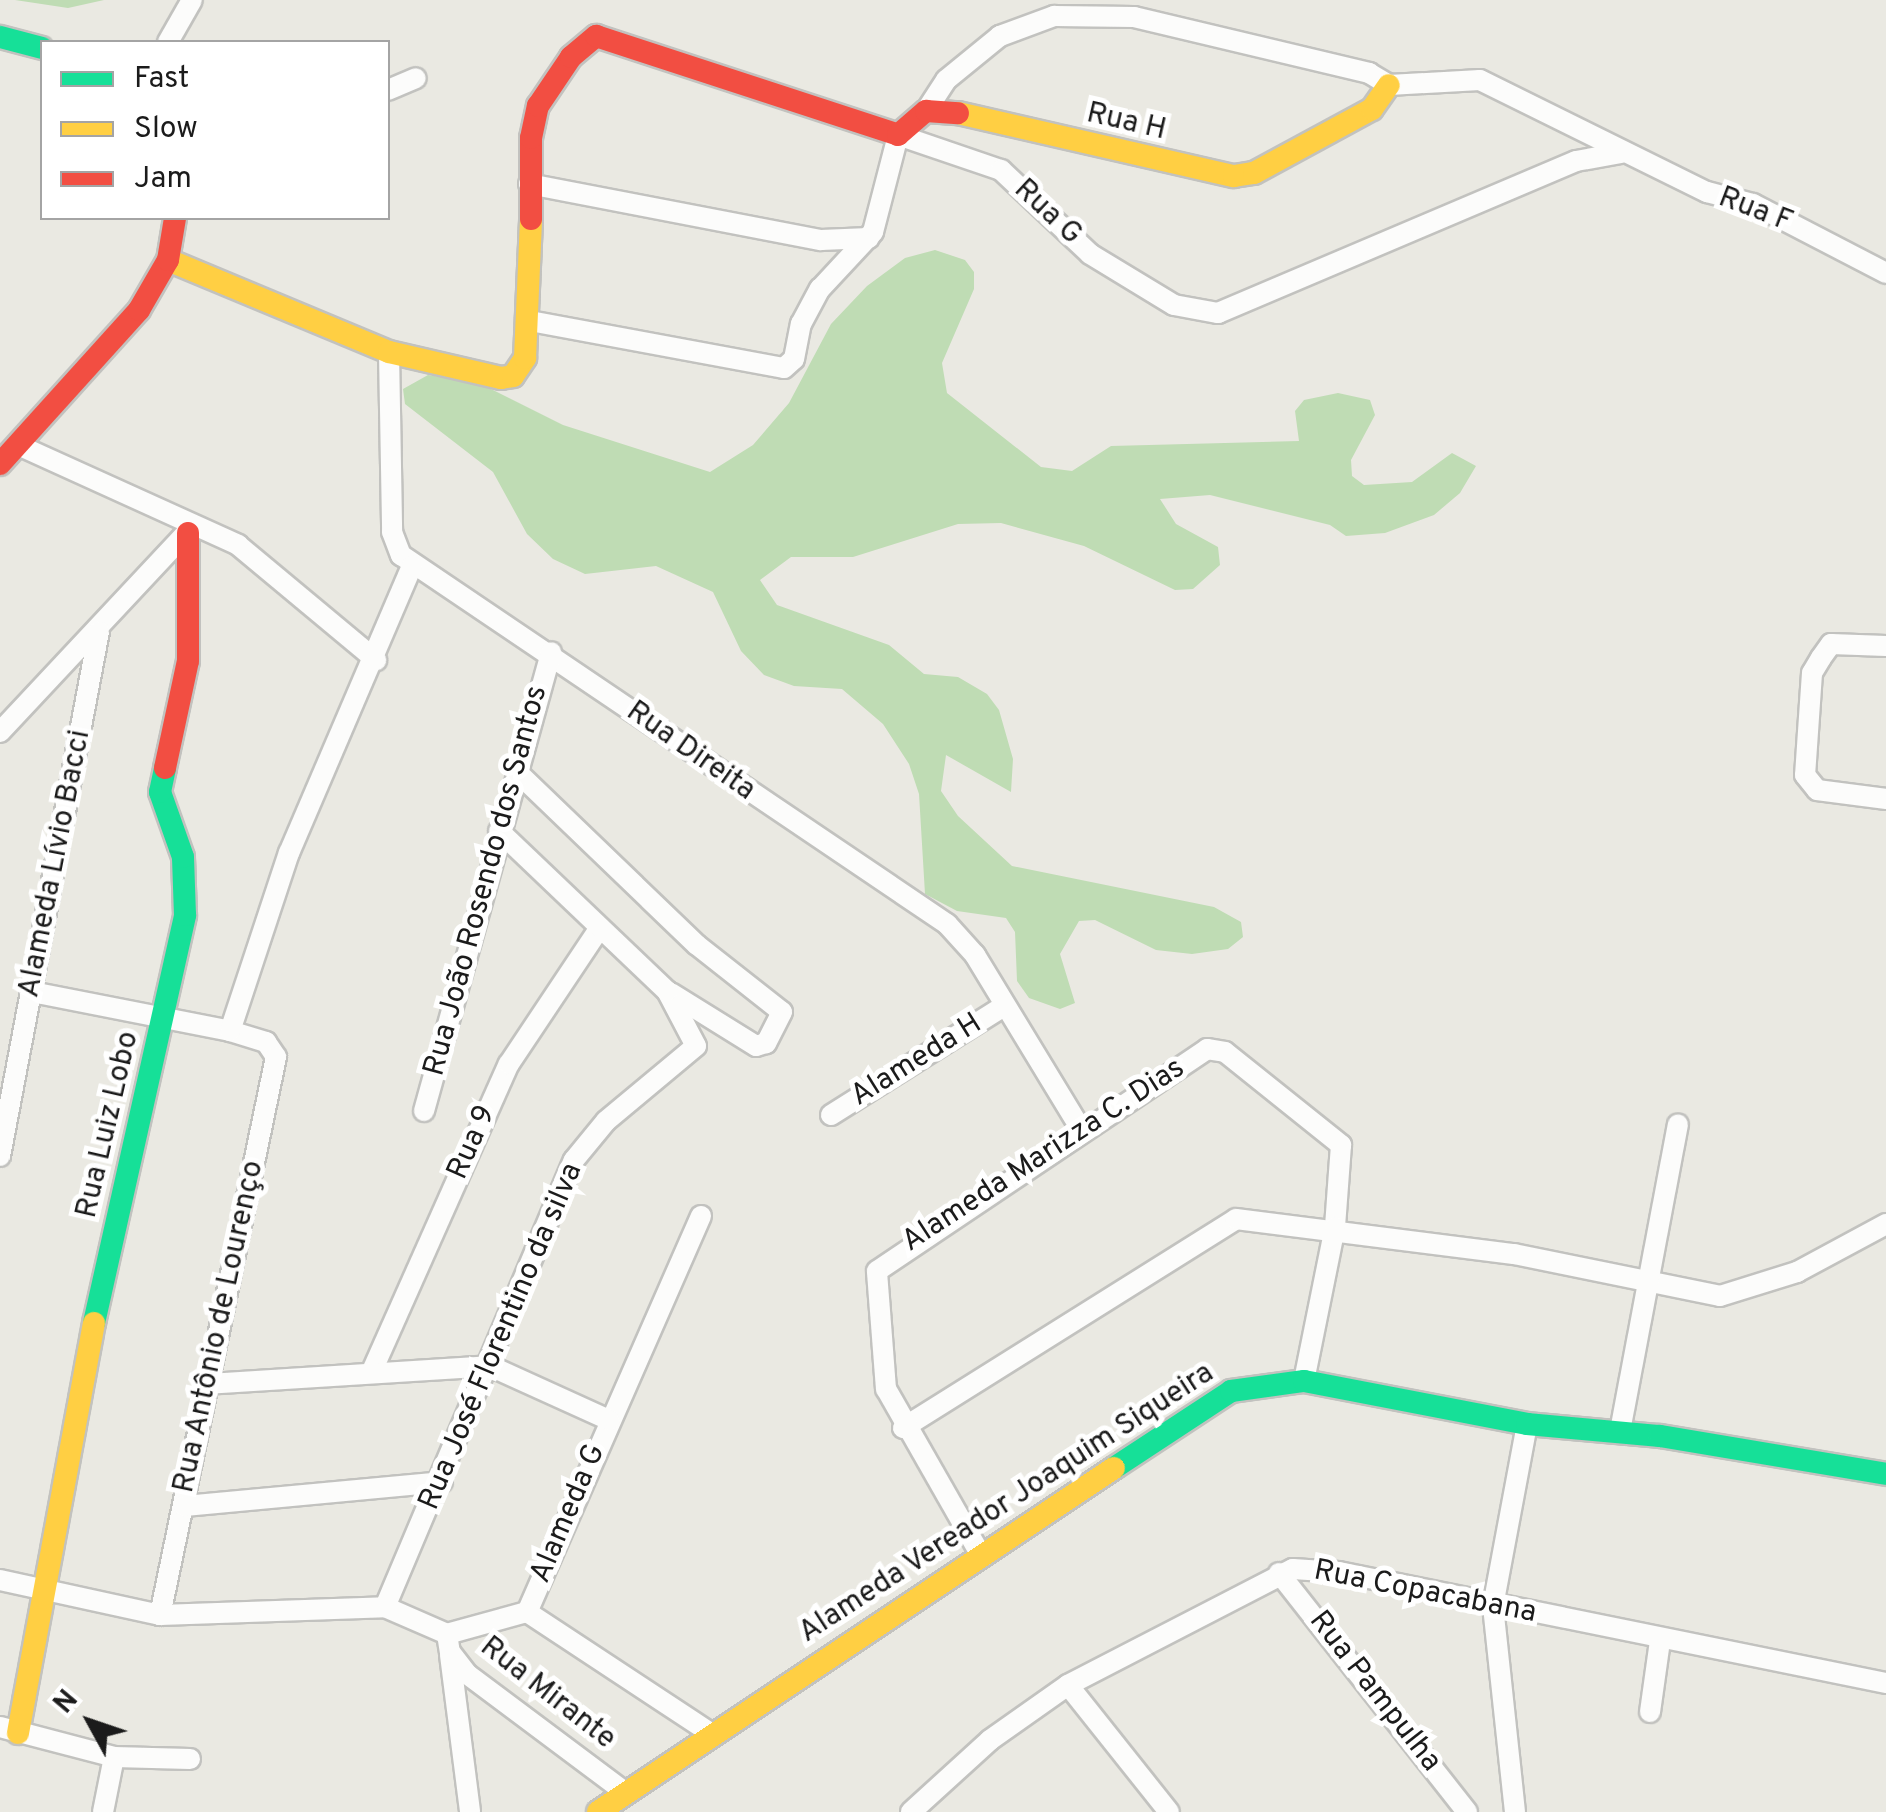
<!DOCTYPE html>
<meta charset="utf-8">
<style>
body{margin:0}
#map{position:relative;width:1886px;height:1812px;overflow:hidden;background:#eae9e2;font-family:Overpass,sans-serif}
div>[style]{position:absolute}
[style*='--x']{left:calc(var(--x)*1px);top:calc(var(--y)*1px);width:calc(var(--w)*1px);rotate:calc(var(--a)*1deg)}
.forest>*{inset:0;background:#bfdcb4}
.roads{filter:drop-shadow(2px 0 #c2c2bf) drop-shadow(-2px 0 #c2c2bf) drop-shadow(0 2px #c2c2bf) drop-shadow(0 -2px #c2c2bf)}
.street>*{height:20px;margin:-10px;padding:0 10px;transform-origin:10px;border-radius:10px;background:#fcfcfb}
.fast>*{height:22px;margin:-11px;padding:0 11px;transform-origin:11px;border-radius:11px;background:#16e098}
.slow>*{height:22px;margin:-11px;padding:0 11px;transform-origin:11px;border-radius:11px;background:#ffcf43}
.jam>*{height:22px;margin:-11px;padding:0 11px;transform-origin:11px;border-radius:11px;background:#f24e42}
span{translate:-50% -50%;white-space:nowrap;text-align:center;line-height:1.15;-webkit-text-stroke:10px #fff;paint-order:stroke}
.street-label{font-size:30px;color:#1b1b1b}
.legend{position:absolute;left:40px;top:40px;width:350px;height:180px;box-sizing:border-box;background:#fff;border:2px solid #a4a4a4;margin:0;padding:12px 18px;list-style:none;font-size:30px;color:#1b1b1b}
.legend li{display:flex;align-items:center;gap:20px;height:50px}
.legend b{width:50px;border:2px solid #a4a4a4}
.north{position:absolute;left:40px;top:1672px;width:100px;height:100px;-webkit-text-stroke:8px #fff;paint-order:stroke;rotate:310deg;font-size:28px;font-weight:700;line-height:40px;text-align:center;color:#1b1b1b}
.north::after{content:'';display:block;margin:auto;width:35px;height:45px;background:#1b1b1b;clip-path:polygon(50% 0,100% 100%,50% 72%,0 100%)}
</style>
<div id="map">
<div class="forest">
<div style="clip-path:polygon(15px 0,104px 0,68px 8px)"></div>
<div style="clip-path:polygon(935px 250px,965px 260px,974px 272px,974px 289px,942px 363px,947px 393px,1041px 467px,1072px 471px,1111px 446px,1299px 441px,1295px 411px,1304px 400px,1338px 393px,1370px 400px,1375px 415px,1351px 460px,1352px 476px,1364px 485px,1412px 482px,1452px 453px,1476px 466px,1460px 493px,1434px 515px,1385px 533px,1346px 536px,1330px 525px,1210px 495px,1160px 499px,1176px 524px,1218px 547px,1220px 565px,1193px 589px,1175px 590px,1084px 546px,1001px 523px,958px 524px,853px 557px,791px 557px,760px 580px,777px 605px,889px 645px,924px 674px,958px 677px,987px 694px,999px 710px,1013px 759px,1011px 792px,946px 755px,941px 791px,958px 816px,1012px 866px,1214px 907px,1241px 922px,1243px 937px,1228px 949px,1192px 954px,1156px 950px,1095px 920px,1079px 921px,1060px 954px,1075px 1003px,1060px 1009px,1029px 998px,1017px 981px,1015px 932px,1006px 918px,957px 911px,925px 894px,919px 794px,909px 764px,883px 724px,842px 689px,794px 686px,764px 675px,741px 651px,713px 592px,656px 566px,585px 574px,553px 559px,527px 534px,493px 472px,405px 404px,403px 389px,428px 375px,479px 383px,563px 425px,710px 472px,753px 445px,789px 403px,831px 324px,867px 286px,905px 258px)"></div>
</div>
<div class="roads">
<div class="street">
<div style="--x:168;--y:42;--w:48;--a:-60.3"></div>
<div style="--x:388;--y:90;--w:30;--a:-23"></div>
<div style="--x:926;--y:111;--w:37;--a:-57"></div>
<div style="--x:946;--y:80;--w:70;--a:-39.2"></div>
<div style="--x:1000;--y:36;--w:58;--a:-20.3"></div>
<div style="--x:1054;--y:16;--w:80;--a:0.7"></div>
<div style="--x:1134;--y:17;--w:242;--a:13.4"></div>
<div style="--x:1369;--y:73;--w:23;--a:31"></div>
<div style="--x:1389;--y:85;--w:91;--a:-3.1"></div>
<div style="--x:1480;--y:80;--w:253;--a:26.3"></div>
<div style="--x:1707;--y:192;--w:48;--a:14.6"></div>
<div style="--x:1753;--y:204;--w:150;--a:27.4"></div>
<div style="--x:529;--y:184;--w:297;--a:10.9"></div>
<div style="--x:821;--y:240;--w:48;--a:-2.4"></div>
<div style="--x:530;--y:321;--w:258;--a:10.5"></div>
<div style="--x:784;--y:368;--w:13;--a:-42"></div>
<div style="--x:794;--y:359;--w:36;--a:-79"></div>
<div style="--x:801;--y:324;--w:40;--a:-62"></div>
<div style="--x:820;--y:289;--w:78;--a:-47.1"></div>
<div style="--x:873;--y:232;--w:100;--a:-75.5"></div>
<div style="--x:898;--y:135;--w:109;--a:18.8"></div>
<div style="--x:1001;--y:170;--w:122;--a:43.3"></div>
<div style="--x:1090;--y:254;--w:98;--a:31.3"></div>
<div style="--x:1174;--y:305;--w:45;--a:10.3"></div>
<div style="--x:1218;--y:313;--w:389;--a:-23"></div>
<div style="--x:1576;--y:161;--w:46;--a:-10.1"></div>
<div style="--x:389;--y:352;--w:180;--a:89"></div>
<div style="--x:392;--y:532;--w:25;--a:69"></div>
<div style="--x:401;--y:555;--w:659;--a:34.05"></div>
<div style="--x:947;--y:924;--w:42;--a:47.9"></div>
<div style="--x:975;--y:955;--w:204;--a:58.7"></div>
<div style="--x:18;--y:445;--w:242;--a:24.4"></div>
<div style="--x:238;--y:545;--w:180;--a:39.8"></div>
<div style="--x:1886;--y:646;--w:55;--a:-177.9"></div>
<div style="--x:1831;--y:644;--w:17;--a:126"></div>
<div style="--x:1821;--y:658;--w:17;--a:121"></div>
<div style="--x:1812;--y:673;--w:102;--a:93.9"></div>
<div style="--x:1805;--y:775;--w:19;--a:51"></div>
<div style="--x:1817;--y:790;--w:70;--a:7.4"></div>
<div style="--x:0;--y:732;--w:278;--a:-46.9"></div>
<div style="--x:516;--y:771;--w:251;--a:43.9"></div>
<div style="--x:697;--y:945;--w:108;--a:38.2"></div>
<div style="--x:782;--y:1012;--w:35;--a:117"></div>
<div style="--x:766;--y:1043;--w:10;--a:163"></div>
<div style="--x:756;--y:1046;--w:100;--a:-148.1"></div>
<div style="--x:32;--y:992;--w:202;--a:11.1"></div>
<div style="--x:230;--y:1031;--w:38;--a:17"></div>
<div style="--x:266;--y:1042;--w:18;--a:56"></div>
<div style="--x:276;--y:1057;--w:570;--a:101.74"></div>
<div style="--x:230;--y:1031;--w:188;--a:-71.7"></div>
<div style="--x:289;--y:853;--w:312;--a:-66.8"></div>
<div style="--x:424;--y:1111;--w:476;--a:-74.5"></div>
<div style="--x:831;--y:1115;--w:204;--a:-32.2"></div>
<div style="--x:0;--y:1156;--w:534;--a:-79.32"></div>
<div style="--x:701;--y:1216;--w:433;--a:113.7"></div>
<div style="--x:527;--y:1612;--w:218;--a:33.4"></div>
<div style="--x:372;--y:1371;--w:336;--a:-66"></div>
<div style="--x:509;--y:1064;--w:162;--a:-56.3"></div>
<div style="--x:207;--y:1384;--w:284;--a:-3.6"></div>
<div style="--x:490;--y:1366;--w:131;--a:24.4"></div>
<div style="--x:903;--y:1428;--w:393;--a:-32.1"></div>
<div style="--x:1236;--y:1219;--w:280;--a:7.2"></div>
<div style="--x:1514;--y:1254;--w:210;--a:11.5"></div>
<div style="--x:1720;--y:1296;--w:81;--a:-17.3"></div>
<div style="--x:1797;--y:1272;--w:101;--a:-28.3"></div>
<div style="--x:1620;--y:1431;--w:312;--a:-79.3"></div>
<div style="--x:184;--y:1506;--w:259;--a:-5.3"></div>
<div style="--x:982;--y:1557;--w:193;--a:-119.7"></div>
<div style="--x:886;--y:1389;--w:118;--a:-94.4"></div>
<div style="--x:877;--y:1271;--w:398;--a:-33.9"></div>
<div style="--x:1207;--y:1049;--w:18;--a:9"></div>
<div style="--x:1225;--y:1052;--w:149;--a:38.7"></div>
<div style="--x:1341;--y:1145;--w:82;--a:94.2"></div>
<div style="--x:1335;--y:1227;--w:157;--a:101.4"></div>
<div style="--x:1279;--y:1573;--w:304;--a:51.8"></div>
<div style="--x:0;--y:1580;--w:164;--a:12.3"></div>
<div style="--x:160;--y:1615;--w:225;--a:-2"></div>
<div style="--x:385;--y:1607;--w:68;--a:23.5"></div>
<div style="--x:447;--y:1634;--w:83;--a:-15.4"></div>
<div style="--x:385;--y:1607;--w:485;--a:-67.1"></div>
<div style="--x:574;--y:1160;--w:50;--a:-50.6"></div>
<div style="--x:606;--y:1121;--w:117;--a:-39.8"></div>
<div style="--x:696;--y:1046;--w:62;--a:-117.8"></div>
<div style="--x:667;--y:991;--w:232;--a:-136.4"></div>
<div style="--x:447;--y:1634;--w:18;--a:81"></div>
<div style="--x:450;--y:1652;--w:28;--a:52"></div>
<div style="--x:467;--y:1674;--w:197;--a:36.8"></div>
<div style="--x:450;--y:1655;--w:158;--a:82.7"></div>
<div style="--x:1068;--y:1685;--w:162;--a:51.5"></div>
<div style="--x:1650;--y:1712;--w:72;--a:-82"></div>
<div style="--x:0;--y:1727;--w:118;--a:14.7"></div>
<div style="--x:114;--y:1757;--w:76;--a:1.5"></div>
<div style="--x:103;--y:1812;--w:56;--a:-78.7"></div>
<div style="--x:911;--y:1812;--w:107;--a:-42.3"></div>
<div style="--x:990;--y:1740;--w:95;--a:-35.2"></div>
<div style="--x:1068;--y:1685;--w:253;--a:-27.3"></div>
<div style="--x:1293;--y:1569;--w:46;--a:3.7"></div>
<div style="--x:1339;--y:1572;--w:558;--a:11.47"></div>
<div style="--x:1515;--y:1812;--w:207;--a:-96.1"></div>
<div style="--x:1493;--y:1606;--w:185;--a:-79.4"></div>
</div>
<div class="fast">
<div style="--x:0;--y:37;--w:43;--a:14.7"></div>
<div style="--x:94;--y:1323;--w:418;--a:-77.4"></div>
<div style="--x:185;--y:915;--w:58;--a:-92"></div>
<div style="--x:183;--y:857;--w:69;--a:-109.5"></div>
<div style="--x:160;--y:792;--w:25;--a:-78"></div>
<div style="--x:1114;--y:1468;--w:140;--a:-33.3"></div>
<div style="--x:1231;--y:1391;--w:74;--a:-7.8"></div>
<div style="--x:1304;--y:1381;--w:227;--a:10.9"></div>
<div style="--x:1527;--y:1424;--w:134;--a:5.2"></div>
<div style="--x:1660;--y:1436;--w:229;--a:9.5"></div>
</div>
<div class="slow">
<div style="--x:958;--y:113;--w:283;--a:12.9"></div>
<div style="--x:1234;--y:176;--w:20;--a:-9"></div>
<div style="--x:1254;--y:173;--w:134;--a:-28.5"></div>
<div style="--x:1372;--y:109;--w:29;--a:-55"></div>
<div style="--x:168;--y:260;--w:239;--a:22.6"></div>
<div style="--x:389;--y:352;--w:115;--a:13.1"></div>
<div style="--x:501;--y:378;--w:12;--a:-9"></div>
<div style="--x:513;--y:376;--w:22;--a:-56"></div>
<div style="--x:525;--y:358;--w:139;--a:-87.5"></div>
<div style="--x:18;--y:1733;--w:417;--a:-79.5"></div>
<div style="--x:598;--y:1812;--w:620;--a:-33.69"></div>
</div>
<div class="jam">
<div style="--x:531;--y:219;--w:81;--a:-90"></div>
<div style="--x:531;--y:138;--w:33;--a:-78"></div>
<div style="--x:538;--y:106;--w:59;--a:-56"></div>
<div style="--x:571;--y:57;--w:33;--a:-40"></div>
<div style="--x:596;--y:36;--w:318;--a:18.1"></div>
<div style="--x:898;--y:135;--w:37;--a:-41"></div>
<div style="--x:926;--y:111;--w:32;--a:4"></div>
<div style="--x:0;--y:464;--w:207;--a:-47.9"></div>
<div style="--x:139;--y:310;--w:58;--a:-59.9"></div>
<div style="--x:168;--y:260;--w:43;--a:-80.5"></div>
<div style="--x:165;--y:768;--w:109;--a:-77.9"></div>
<div style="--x:188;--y:661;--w:128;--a:-90"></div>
</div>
</div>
<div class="street-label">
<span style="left:1126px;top:123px;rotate:13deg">Rua H</span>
<span style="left:1755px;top:211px;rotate:21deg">Rua F</span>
<span style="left:1047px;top:213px;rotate:43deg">Rua G</span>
<span style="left:690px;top:752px;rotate:35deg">Rua Direita</span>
<span style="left:56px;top:864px;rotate:-79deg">Alameda Lívio Bacci</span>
<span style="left:487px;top:881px;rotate:-75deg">Rua João Rosendo dos Santos</span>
<span style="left:917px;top:1061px;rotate:-32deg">Alameda H</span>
<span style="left:109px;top:1125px;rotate:-77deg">Rua Luiz Lobo</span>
<span style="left:473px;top:1143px;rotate:-66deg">Rua 9</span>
<span style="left:1044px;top:1156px;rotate:-33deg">Alameda Marizza C. Dias</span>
<span style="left:220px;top:1327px;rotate:-78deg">Rua Antônio de Lourenço</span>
<span style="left:502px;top:1337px;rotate:-67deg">Rua José Florentino da silva</span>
<span style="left:1007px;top:1504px;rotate:-33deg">Alameda Vereador Joaquim Siqueira</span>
<span style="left:569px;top:1514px;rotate:-67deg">Alameda G</span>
<span style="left:1425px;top:1593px;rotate:11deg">Rua Copacabana</span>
<span style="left:1374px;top:1692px;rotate:52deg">Rua Pampulha</span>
<span style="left:547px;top:1694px;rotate:38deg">Rua Mirante</span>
</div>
<ul class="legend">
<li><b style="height:12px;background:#16e098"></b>Fast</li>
<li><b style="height:12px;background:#ffcf43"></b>Slow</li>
<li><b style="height:12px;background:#f24e42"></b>Jam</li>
</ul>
<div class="north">N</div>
</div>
